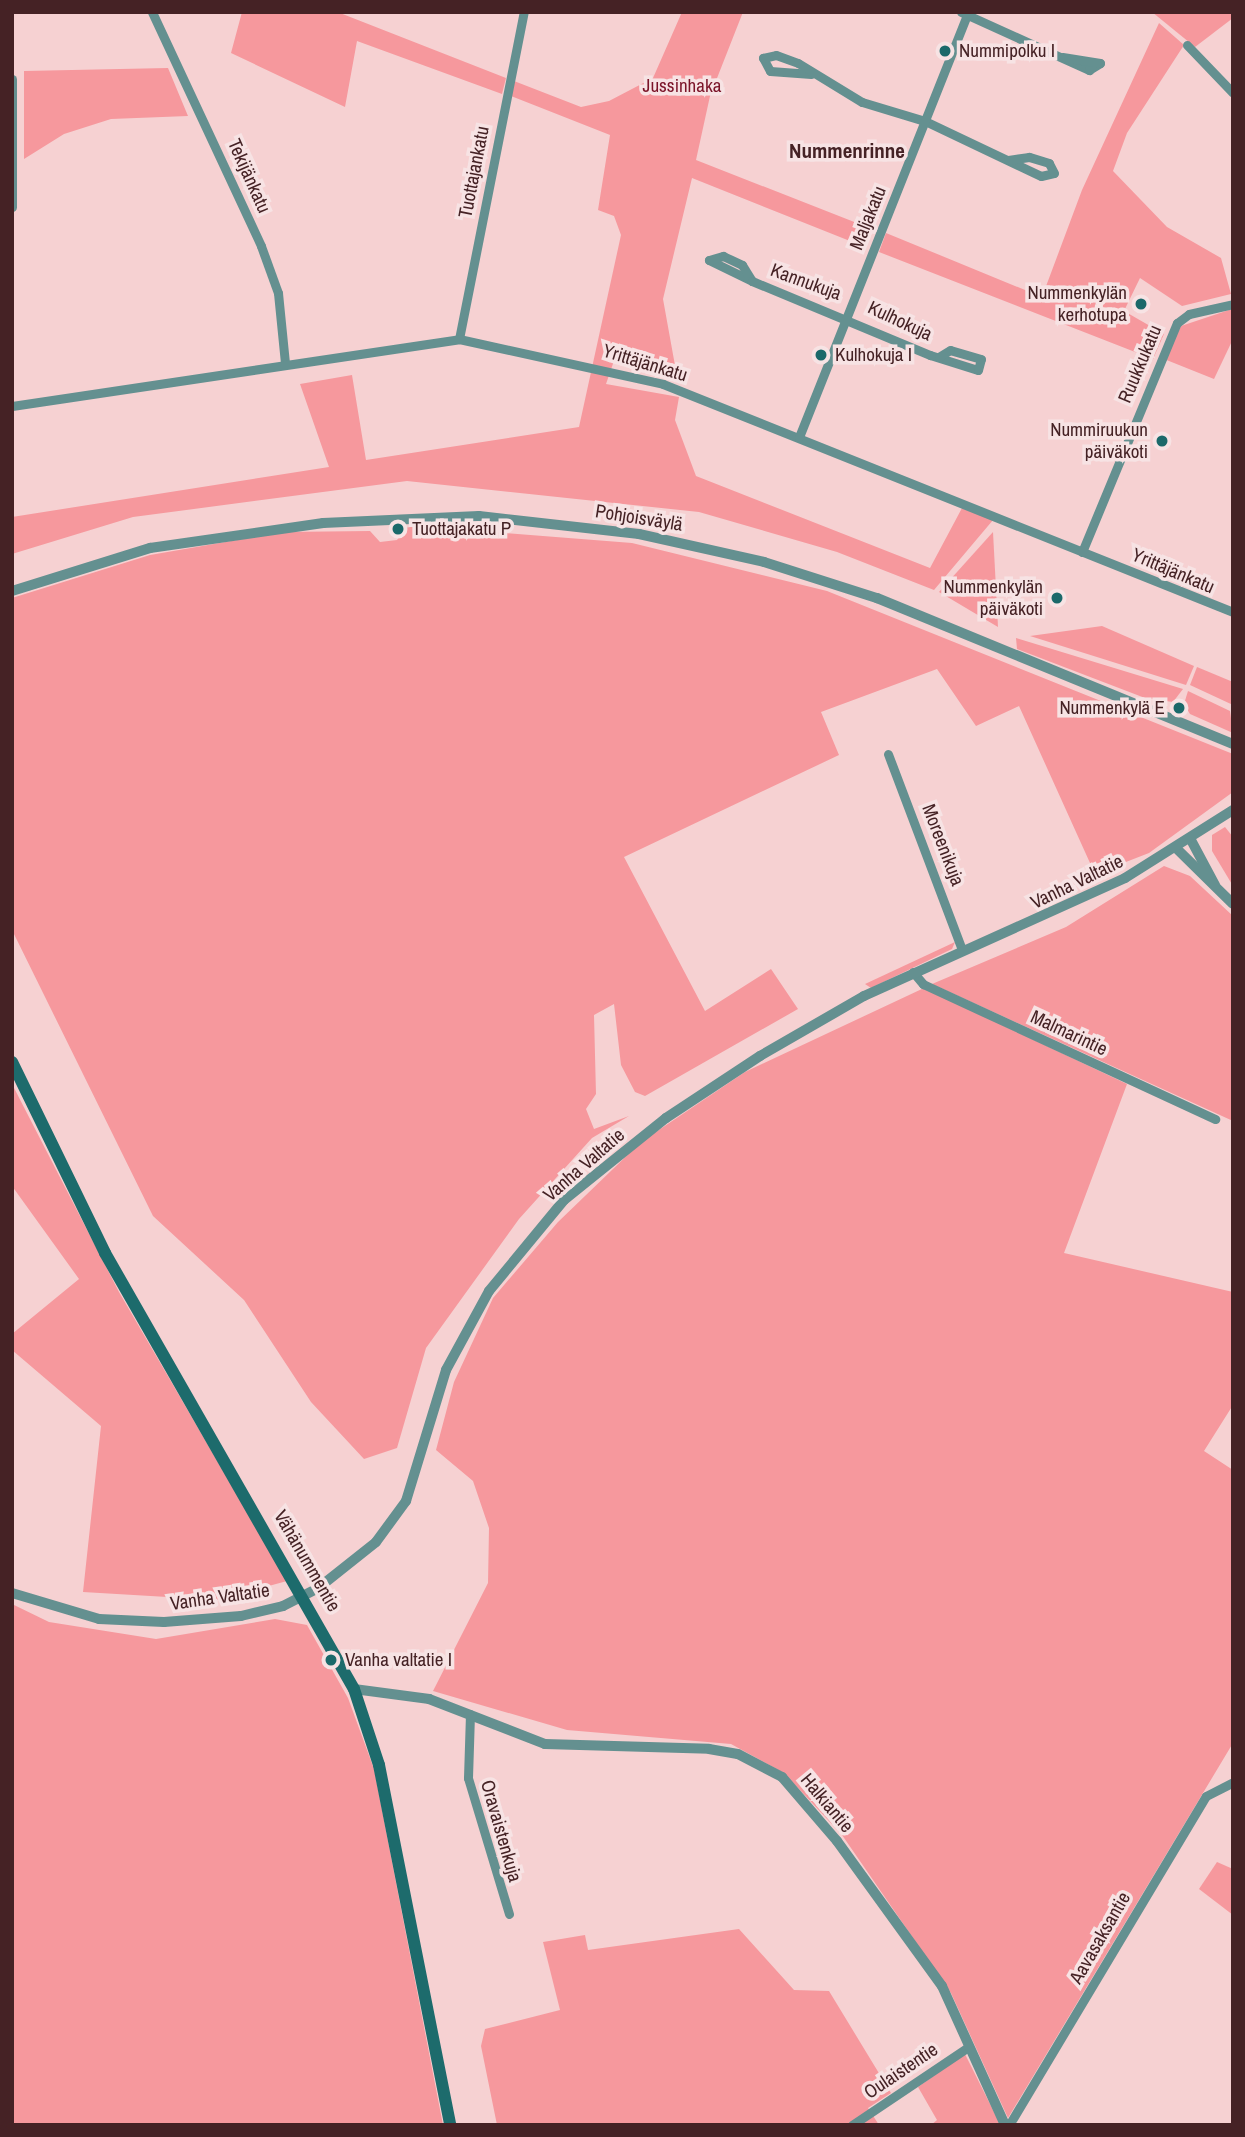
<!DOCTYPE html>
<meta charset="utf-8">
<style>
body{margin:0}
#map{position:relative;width:1245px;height:2137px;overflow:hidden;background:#f6d1d2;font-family:"Archivo Narrow",sans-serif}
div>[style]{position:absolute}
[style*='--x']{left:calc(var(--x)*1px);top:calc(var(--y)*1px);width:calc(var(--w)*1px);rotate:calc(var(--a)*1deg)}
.green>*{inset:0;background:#f6989d}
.minor>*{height:9px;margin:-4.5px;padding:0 4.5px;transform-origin:4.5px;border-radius:4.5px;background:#649090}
.tertiary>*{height:10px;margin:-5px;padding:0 5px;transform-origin:5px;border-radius:5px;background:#649090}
.secondary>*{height:12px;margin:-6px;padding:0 6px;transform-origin:6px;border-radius:6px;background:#1d6b6c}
.dots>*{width:19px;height:19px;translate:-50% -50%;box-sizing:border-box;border:4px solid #f7e3e4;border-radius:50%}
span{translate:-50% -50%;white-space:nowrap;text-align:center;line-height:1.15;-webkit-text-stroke:7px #f7e3e4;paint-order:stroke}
.poi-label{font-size:19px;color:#452225}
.left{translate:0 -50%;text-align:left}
.right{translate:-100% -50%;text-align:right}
.park-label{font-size:19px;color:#7b1429}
.street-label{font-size:19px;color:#452225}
.neighbourhood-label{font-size:21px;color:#452225;font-weight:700}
.frame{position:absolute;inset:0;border:14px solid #452225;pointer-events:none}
</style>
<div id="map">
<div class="green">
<div style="clip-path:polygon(242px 12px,340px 13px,506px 78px,502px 94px,357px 41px,345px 107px,231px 53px)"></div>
<div style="clip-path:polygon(682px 12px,743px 12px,710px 96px,696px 160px,867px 227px,860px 245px,692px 178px,663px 299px,676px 371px,617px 352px,606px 384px,679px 397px,675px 420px,696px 476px,930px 568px,962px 508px,993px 520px,934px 590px,837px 552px,699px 512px,407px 481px,133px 517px,12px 554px,12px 517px,329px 467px,300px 384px,352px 375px,366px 460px,579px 427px,621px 235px,614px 216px,598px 210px,610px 135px,511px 96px,514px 81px,581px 107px,609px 101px,653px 78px)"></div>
<div style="clip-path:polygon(1152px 12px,1233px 12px,1233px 18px,1195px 47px)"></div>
<div style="clip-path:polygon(1159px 23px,1184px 45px,1127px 133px,1113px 171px,1167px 227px,1221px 258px,1231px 294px,1182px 306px,1140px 278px,1124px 311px,1164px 334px,1153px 359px,879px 252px,886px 233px,1042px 297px,1082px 190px)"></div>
<div style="clip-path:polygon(168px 68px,188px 116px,111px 119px,64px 134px,24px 159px,24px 71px)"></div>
<div style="clip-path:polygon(1232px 309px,1233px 339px,1214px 379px,1164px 359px,1181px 326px)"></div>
<div style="clip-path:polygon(416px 526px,632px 543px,827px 591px,1233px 754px,1233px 792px,1149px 853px,1095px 874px,1019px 706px,976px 726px,937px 669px,821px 712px,839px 755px,624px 857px,705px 1011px,771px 969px,798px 1009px,645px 1096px,635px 1092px,621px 1065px,614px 1004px,594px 1015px,596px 1094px,586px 1109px,594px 1129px,629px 1116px,592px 1138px,519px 1219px,426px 1348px,397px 1448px,364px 1459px,311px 1402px,244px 1300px,153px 1216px,12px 930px,12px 598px,150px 555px,283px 532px,370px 531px,380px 542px,397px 540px,405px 528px)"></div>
<div style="clip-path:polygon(993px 532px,998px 627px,939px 592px)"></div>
<div style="clip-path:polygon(1102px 626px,1194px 666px,1186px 685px,1030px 636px)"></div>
<div style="clip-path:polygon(1016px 638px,1183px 689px,1173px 702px,1145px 698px,1017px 649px)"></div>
<div style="clip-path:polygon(1197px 667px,1233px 682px,1233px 705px,1190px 685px)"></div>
<div style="clip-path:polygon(1188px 691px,1230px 711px,1233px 733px,1190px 714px,1184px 704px)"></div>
<div style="clip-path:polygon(1225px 827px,1233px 837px,1233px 886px,1212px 851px,1212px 835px)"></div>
<div style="clip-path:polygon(1164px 866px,1190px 876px,1233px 916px,1233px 1121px,932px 984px,1066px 927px)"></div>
<div style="clip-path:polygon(955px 942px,952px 949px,871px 988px,865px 984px)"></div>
<div style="clip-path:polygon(924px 988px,1127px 1084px,1064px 1253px,1233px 1292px,1233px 1405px,1204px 1451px,1233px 1470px,1233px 1743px,1008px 2118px,951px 1993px,842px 1835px,784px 1773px,731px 1744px,567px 1730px,433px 1691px,488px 1583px,489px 1528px,473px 1481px,436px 1450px,454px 1382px,493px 1298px,558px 1222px,641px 1142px,745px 1072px)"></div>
<div style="clip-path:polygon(12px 1084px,119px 1292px,287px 1581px,218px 1600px,83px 1592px,101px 1426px,12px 1350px,12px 1334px,79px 1279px,12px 1186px)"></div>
<div style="clip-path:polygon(12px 1604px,49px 1622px,156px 1639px,275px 1619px,307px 1625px,348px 1698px,374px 1769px,443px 2125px,12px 2125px)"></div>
<div style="clip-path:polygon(1217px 1862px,1233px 1869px,1233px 1915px,1199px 1889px)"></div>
<div style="clip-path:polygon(739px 1929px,794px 1990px,829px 1991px,891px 2093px,868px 2108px,879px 2125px,497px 2125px,481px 2046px,485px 2029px,560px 2010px,543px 1942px,585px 1935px,588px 1950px)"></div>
<div style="clip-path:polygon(965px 2054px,1000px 2124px,998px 2125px,931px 2125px,937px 2120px,918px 2087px)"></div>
</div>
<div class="minor">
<div style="--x:152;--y:12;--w:258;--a:65"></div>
<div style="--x:261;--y:246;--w:50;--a:70.1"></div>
<div style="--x:278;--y:293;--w:70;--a:84.3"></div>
<div style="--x:961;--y:12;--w:141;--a:24.4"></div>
<div style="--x:1089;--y:70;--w:13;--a:-32"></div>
<div style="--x:1100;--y:63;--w:38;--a:-171"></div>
<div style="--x:1187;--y:45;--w:66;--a:46.2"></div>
<div style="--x:811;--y:74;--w:41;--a:-175.8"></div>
<div style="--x:770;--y:71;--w:15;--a:-118"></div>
<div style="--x:763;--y:58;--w:13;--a:-13"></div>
<div style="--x:776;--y:55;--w:23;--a:20"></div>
<div style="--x:798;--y:63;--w:75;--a:31.4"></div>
<div style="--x:862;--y:102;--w:66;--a:16.8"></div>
<div style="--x:925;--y:121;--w:128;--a:25.4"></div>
<div style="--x:1041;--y:176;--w:13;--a:-13"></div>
<div style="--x:1054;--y:173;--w:11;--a:-117"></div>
<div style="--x:1049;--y:163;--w:21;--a:-163"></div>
<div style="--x:1029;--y:157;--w:21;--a:172"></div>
<div style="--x:12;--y:79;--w:128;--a:90"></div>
<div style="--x:752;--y:281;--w:48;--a:-154"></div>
<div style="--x:709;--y:260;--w:15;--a:-16"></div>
<div style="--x:723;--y:256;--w:21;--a:25"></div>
<div style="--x:742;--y:265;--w:19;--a:58"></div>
<div style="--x:752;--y:281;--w:193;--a:22.6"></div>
<div style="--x:930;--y:355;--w:50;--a:17.4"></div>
<div style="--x:978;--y:370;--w:11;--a:-75"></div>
<div style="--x:981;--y:359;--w:32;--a:-164"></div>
<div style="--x:950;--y:350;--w:13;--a:148"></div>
<div style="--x:459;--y:339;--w:333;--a:-78.8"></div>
<div style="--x:12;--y:406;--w:452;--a:-8.5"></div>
<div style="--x:459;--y:339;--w:209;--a:12.4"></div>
<div style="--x:663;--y:384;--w:614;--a:21.8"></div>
<div style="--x:799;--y:437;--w:457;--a:-68.3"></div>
<div style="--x:1082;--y:552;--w:248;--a:-67.5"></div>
<div style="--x:1177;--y:323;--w:15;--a:-37"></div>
<div style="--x:1189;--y:314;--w:45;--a:-12.8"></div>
<div style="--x:888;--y:754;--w:210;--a:69.3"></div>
<div style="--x:913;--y:972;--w:16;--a:50"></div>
<div style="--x:923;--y:984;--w:322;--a:24.8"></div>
<div style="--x:470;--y:1714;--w:64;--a:91.8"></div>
<div style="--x:468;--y:1778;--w:142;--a:73.2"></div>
<div style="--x:852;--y:2125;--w:140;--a:-33.9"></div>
<div style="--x:1009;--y:2125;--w:383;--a:-59.1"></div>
<div style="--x:1206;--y:1796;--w:30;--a:-27"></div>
</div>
<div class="tertiary">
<div style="--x:12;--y:591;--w:145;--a:-17.3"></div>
<div style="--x:150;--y:548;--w:175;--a:-8.2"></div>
<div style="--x:323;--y:523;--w:156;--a:-2.6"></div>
<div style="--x:479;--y:516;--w:161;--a:6.4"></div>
<div style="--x:639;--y:534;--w:128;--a:12.6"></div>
<div style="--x:764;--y:562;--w:119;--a:17.7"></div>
<div style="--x:877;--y:598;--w:385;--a:22.3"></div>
<div style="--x:1191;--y:840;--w:51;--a:61.9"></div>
<div style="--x:1177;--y:849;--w:78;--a:44.5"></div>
<div style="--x:12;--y:1593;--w:91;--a:16.6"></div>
<div style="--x:99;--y:1619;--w:65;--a:2.6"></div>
<div style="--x:164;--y:1622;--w:77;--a:-4.5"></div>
<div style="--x:241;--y:1616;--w:43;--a:-13.4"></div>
<div style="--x:283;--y:1606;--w:38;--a:-27"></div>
<div style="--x:317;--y:1589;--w:75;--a:-38.5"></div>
<div style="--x:376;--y:1542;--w:51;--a:-53.8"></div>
<div style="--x:406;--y:1501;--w:137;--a:-73"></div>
<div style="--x:446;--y:1370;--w:90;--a:-61.4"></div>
<div style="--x:489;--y:1291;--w:118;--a:-50.5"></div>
<div style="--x:564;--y:1200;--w:131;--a:-38.8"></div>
<div style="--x:666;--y:1118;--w:113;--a:-33.4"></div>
<div style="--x:760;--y:1056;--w:120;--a:-30"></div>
<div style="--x:864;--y:996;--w:286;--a:-24.3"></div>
<div style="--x:1125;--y:878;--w:128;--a:-32.2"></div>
<div style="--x:354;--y:1689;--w:76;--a:7.6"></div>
<div style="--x:429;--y:1699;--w:124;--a:21.2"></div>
<div style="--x:545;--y:1744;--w:164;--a:1.7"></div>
<div style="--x:709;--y:1749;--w:29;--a:10"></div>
<div style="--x:738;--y:1754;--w:50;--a:27.6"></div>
<div style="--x:782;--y:1777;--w:84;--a:49.3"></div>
<div style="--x:837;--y:1841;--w:179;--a:54.1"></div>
<div style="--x:942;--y:1986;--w:153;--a:65.6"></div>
</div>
<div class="secondary">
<div style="--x:12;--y:1062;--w:212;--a:64"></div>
<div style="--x:105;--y:1253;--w:502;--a:60.27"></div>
<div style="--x:354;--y:1689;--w:80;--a:71.8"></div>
<div style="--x:379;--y:1765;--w:367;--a:78.8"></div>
</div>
<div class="dots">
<div style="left:945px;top:51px;background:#1b696a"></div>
<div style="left:1141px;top:304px;background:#1b696a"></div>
<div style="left:821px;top:355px;background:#1b696a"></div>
<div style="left:1162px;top:441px;background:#1b696a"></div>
<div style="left:398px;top:529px;background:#1b696a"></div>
<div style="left:1057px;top:598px;background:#1b696a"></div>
<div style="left:1179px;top:708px;background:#1b696a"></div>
<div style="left:331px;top:1660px;background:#1b696a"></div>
</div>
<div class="poi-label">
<span class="left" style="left:959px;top:51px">Nummipolku I</span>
<span class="right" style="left:1127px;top:304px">Nummenkylän<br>kerhotupa</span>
<span class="left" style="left:835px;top:355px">Kulhokuja I</span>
<span class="right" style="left:1148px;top:441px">Nummiruukun<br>päiväkoti</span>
<span class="left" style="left:412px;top:529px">Tuottajakatu P</span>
<span class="right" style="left:1043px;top:598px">Nummenkylän<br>päiväkoti</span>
<span class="right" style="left:1165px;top:708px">Nummenkylä E</span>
<span class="left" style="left:345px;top:1660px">Vanha valtatie I</span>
</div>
<div class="park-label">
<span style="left:682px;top:86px">Jussinhaka</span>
</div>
<div class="street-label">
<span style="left:474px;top:172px;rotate:-79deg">Tuottajankatu</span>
<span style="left:249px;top:176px;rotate:66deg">Tekijänkatu</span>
<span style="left:868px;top:218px;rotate:-68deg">Maljakatu</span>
<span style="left:806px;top:282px;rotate:20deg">Kannukuja</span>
<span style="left:900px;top:321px;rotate:25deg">Kulhokuja</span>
<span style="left:645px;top:363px;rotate:17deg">Yrittäjänkatu</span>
<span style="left:1140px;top:364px;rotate:-67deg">Ruukkukatu</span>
<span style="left:639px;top:518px;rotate:9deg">Pohjoisväylä</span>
<span style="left:1173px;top:571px;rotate:23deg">Yrittäjänkatu</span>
<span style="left:943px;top:845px;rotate:69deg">Moreenikuja</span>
<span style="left:1077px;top:882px;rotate:-26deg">Vanha Valtatie</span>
<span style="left:1069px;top:1033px;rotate:25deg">Malmarintie</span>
<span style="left:584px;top:1165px;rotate:-41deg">Vanha Valtatie</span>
<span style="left:307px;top:1561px;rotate:60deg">Vähänummentie</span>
<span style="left:220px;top:1597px;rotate:-8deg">Vanha Valtatie</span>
<span style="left:827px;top:1803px;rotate:50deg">Halkiantie</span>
<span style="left:501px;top:1831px;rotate:74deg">Oravaistenkuja</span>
<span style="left:1100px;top:1938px;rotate:-60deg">Aavasaksantie</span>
<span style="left:901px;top:2071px;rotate:-34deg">Oulaistentie</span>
</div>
<div class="neighbourhood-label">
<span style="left:847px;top:151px">Nummenrinne</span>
</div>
<div class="frame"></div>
</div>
